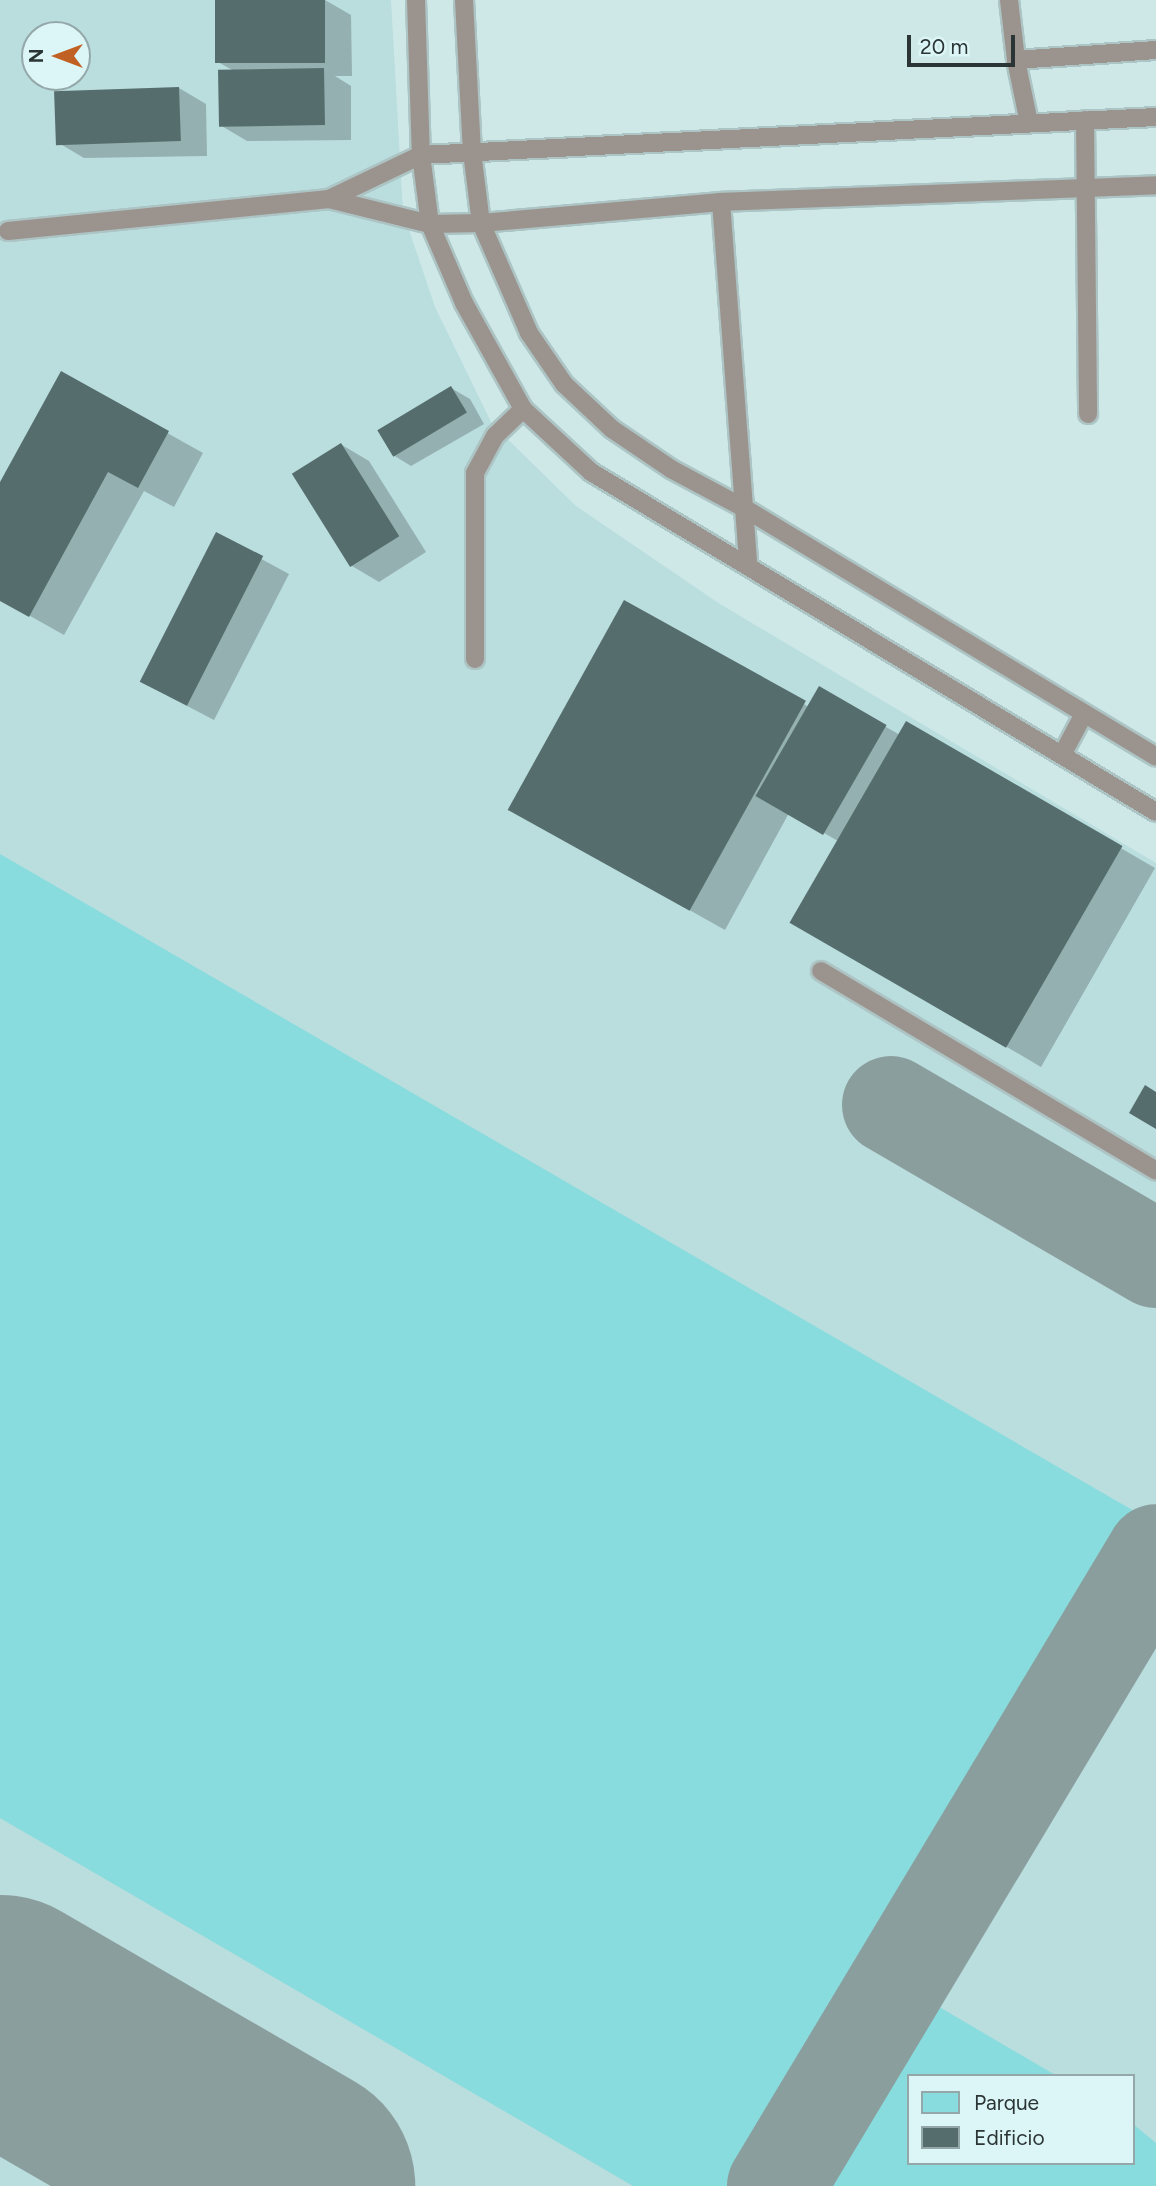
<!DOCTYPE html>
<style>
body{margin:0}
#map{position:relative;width:1156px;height:2186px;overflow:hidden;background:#cee8e8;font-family:Figtree,sans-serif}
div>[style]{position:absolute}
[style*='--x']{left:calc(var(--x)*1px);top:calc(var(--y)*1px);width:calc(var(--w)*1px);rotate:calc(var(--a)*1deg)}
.built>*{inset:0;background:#baddde}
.green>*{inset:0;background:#88dcde}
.shadow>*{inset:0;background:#0003}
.taxiway>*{height:98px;margin:-49px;padding:0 49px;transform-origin:49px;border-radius:49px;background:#8b9e9e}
.runway>*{height:243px;margin:-121.5px;padding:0 121.5px;transform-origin:121.5px;border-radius:121.5px;background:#8b9e9e}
.building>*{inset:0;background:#566d6d;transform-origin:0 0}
.roads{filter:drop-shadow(2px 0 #adc4c4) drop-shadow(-2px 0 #adc4c4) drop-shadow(0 2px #adc4c4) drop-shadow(0 -2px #adc4c4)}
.lane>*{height:18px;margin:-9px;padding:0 9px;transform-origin:9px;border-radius:9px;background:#9b938e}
span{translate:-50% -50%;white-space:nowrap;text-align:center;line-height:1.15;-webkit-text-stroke:7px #dcf5f6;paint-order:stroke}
.legend{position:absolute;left:907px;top:2074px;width:228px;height:91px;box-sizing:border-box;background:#dcf5f6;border:2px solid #95a8a9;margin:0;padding:9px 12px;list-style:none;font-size:21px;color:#2b3535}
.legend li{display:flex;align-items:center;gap:14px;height:35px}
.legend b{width:35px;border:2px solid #95a8a9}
.north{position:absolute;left:21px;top:21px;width:70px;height:70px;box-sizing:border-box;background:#dcf5f6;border:2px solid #95a8a9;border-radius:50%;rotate:270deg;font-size:19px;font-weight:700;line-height:28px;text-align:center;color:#2b3535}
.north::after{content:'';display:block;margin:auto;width:24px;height:32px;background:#c16023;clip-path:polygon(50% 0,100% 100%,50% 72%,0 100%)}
.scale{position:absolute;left:907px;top:35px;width:108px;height:32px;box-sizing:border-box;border:4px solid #2b3535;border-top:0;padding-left:9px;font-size:21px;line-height:24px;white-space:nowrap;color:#2b3535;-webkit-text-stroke:5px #dcf5f6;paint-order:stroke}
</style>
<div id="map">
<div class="built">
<div style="clip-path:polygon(evenodd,0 0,391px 0,403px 212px,435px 307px,492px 424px,576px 506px,720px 604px,1156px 863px,1156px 2186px,0 2186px,0 0,35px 35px,77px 35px,77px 77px,35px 77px,35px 35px,0 0,909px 2076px,1133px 2076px,1133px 2163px,909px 2163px,909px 2076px)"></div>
</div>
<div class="green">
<div style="clip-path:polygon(0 854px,1134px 1511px,731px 2186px,633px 2186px,0 1818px)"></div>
<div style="clip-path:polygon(929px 2001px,1057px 2076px,909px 2076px,909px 2163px,1133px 2163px,1133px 2124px,1156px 2143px,1156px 2186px,818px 2186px)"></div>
</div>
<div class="shadow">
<div style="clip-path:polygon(292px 0,325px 0,351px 15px,352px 76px,335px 76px,351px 86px,351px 140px,247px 141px,220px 125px,234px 71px,218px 62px)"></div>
<div style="clip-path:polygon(179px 88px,206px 104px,207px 156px,84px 158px,57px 142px)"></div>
<div style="clip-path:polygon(62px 374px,203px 453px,174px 507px,144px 491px,64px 635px,0 599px,0 486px)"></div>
<div style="clip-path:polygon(451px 388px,470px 399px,484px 424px,411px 466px,393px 455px)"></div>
<div style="clip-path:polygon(342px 445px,369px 461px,426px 552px,379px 582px,352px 566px)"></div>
<div style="clip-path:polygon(217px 535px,289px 574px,214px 720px,168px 696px)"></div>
<div style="clip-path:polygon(624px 603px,809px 707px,820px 689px,900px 735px,906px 723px,1155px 868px,1041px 1067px,792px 921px,838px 841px,789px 813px,725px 930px,545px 829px)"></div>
</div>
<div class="taxiway">
<div style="--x:891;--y:1105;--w:306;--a:30.2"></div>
<div style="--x:776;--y:2186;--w:738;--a:-59.02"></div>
</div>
<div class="runway">
<div style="--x:0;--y:2016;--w:339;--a:30.1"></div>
</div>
<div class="building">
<div style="left:215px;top:0;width:110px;height:63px"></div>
<div style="left:324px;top:68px;width:57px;height:106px;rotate:89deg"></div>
<div style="left:179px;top:87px;width:54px;height:125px;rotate:88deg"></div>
<div style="clip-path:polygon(61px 371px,169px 431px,138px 488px,108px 472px,29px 617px,0 601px,0 482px)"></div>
<div style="left:451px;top:386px;width:31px;height:86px;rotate:59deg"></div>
<div style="left:341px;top:443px;width:110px;height:58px;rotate:58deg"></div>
<div style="left:216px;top:532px;width:53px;height:168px;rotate:27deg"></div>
<div style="left:624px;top:600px;width:208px;height:240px;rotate:29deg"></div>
<div style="left:819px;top:686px;width:78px;height:127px;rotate:30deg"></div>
<div style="left:906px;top:721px;width:250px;height:233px;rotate:30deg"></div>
<div style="clip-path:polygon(1145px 1085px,1156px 1092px,1156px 1129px,1129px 1113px)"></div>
</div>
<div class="roads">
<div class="lane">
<div style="--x:416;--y:0;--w:155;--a:88.2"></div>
<div style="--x:421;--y:155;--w:70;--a:82.6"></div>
<div style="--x:430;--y:224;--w:86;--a:66.7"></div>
<div style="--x:464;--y:303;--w:121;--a:60.9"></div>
<div style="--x:523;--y:409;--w:93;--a:42.8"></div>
<div style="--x:591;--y:472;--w:659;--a:31.04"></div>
<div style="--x:464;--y:0;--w:152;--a:87"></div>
<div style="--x:472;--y:152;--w:72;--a:82.8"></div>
<div style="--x:481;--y:223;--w:120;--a:66.4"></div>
<div style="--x:529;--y:333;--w:62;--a:55.5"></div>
<div style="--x:564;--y:384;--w:66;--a:43.2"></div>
<div style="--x:612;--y:429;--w:71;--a:34.1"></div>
<div style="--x:671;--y:469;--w:83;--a:28.1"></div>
<div style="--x:744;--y:508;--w:481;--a:31.1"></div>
<div style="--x:1009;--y:0;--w:60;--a:83.3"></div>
<div style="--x:1085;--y:120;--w:294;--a:89.4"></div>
<div style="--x:1029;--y:123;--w:64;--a:-101.7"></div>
<div style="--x:1016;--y:60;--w:140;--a:-4.1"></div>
<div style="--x:329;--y:199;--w:102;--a:-25.6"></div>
<div style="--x:421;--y:155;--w:736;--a:-2.96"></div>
<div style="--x:721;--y:202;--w:364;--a:85.7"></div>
<div style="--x:8;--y:231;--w:323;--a:-5.7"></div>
<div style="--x:329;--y:199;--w:104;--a:13.9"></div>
<div style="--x:430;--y:224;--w:51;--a:-1.1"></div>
<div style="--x:481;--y:223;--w:241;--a:-5"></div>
<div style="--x:721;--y:202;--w:435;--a:-2.2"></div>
<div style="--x:475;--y:659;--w:186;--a:-90"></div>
<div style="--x:475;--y:473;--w:42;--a:-61.6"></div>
<div style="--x:495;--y:436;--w:39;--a:-44"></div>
<div style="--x:1062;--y:755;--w:47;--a:-61.8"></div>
<div style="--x:821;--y:971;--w:390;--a:30.8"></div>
</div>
</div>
<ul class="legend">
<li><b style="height:19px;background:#88dcde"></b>Parque</li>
<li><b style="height:19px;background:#566d6d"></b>Edificio</li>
</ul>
<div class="north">N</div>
<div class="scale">20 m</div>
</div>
